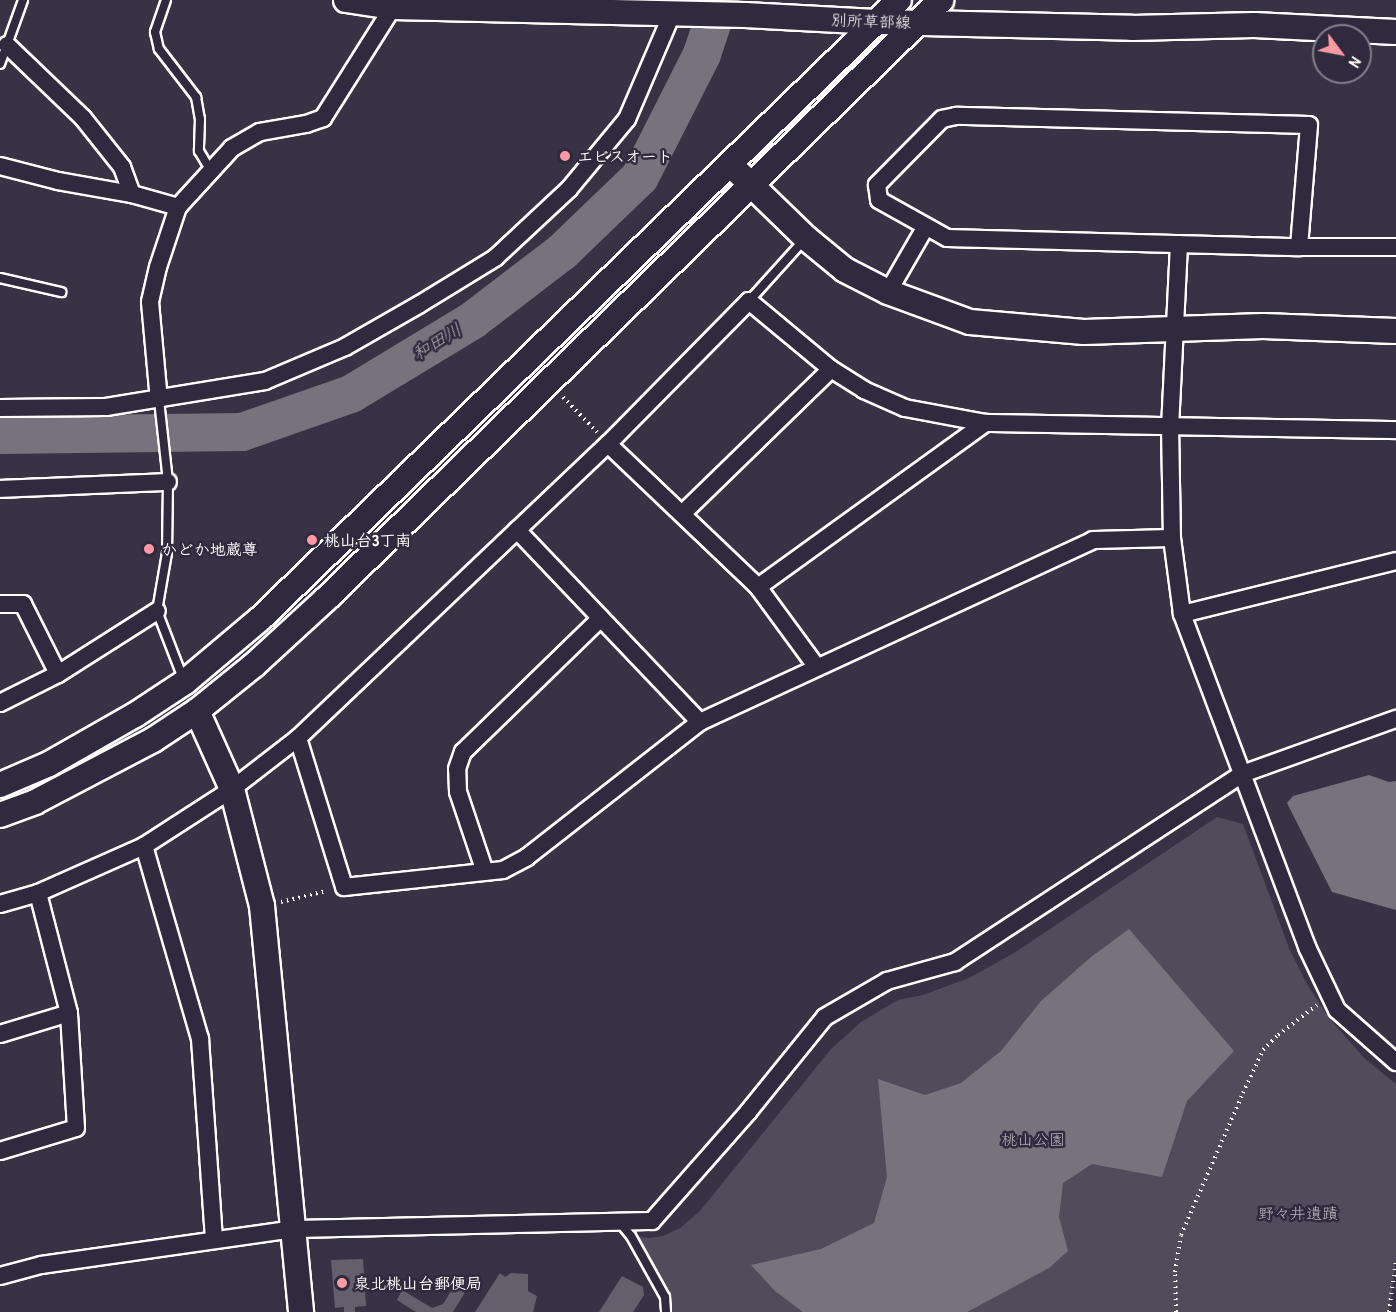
<!DOCTYPE html>
<meta charset="utf-8">
<style>
body{margin:0}
#map{position:relative;width:1396px;height:1312px;overflow:hidden;background:#373345;font-family:"Patrick Hand","Klee One",sans-serif}
div>[style]{position:absolute}
[style*='--x']{left:calc(var(--x)*1px);top:calc(var(--y)*1px);width:calc(var(--w)*1px);rotate:calc(var(--a)*1deg)}
.green>*{inset:0;background:#514c5c}
.water>*{inset:0;background:#76737f}
.river>*{height:38px;margin:-19px;padding:0 19px;transform-origin:19px;border-radius:19px;background:#76737f}
.building>*{inset:0;background:#635f6d}
.path>*{height:4px;margin-top:-2px;transform-origin:0;background:repeating-linear-gradient(90deg,#fff 0 1.5px,transparent 0 6px)}
.roads{filter:drop-shadow(2px 0 #fff) drop-shadow(-2px 0 #fff) drop-shadow(0 2px #fff) drop-shadow(0 -2px #fff)}
.lane>*{height:8px;margin:-4px;padding:0 4px;transform-origin:4px;border-radius:4px;background:#2f2a3d}
.street>*{height:16px;margin:-8px;padding:0 8px;transform-origin:8px;border-radius:8px;background:#2f2a3d}
.secondary>*{height:24px;margin:-12px;padding:0 12px;transform-origin:12px;border-radius:12px;background:#2f2a3d}
.dots>*{width:16px;height:16px;translate:-50% -50%;box-sizing:border-box;border:3px solid #2f2a3d;border-radius:50%}
span{translate:-50% -50%;white-space:nowrap;text-align:center;line-height:1.15;-webkit-text-stroke:5px #2f2a3d;paint-order:stroke}
.street-label{font-size:16px;color:#fff}
.poi-label{font-size:16px;color:#fff;font-weight:700}
.left{translate:0 -50%;text-align:left}
.park-label{font-size:16px;color:#b9b7be}
.water-label{font-size:18px;color:#b4b2b9;font-style:italic}
.north{position:absolute;left:1312px;top:24px;width:60px;height:60px;box-sizing:border-box;background:#2f2a3d;border:2px solid #827f8b;border-radius:50%;rotate:122deg;font-size:16px;font-weight:700;line-height:24px;text-align:center;color:#fff}
.north::after{content:'';display:block;margin:auto;width:21px;height:27px;background:#ff9aa2;clip-path:polygon(50% 0,100% 100%,50% 72%,0 100%)}
</style>
<div id="map">
<div class="green">
<div style="clip-path:polygon(1217px 817px,1243px 824px,1289px 948px,1307px 984px,1329px 1018px,1364px 1058px,1396px 1084px,1396px 1260px,1389px 1312px,666px 1312px,665px 1297px,631px 1236px,650px 1238px,663px 1236px,680px 1228px,700px 1211px,831px 1049px,861px 1022px,898px 1000px,923px 995px,969px 978px,1014px 953px)"></div>
</div>
<div class="water">
<div style="clip-path:polygon(1369px 775px,1389px 782px,1396px 781px,1396px 910px,1332px 892px,1287px 803px,1293px 796px)"></div>
<div style="clip-path:polygon(1129px 929px,1234px 1051px,1187px 1101px,1162px 1177px,1092px 1164px,1063px 1183px,1059px 1217px,1068px 1251px,1049px 1268px,967px 1312px,803px 1312px,775px 1291px,751px 1265px,821px 1249px,874px 1223px,887px 1177px,878px 1079px,925px 1095px,961px 1083px,1001px 1051px,1041px 1001px,1091px 957px)"></div>
</div>
<div class="river">
<div style="--x:0;--y:435;--w:242;--a:-0.7"></div>
<div style="--x:242;--y:432;--w:115;--a:-19.2"></div>
<div style="--x:351;--y:394;--w:143;--a:-31.2"></div>
<div style="--x:473;--y:320;--w:112;--a:-37.4"></div>
<div style="--x:562;--y:252;--w:108;--a:-43.9"></div>
<div style="--x:640;--y:177;--w:138;--a:-63.2"></div>
<div style="--x:702;--y:54;--w:57;--a:-71.6"></div>
</div>
<div class="building">
<div style="clip-path:polygon(363px 1259px,366px 1306px,355px 1307px,355px 1312px,344px 1312px,344px 1307px,335px 1308px,331px 1260px)"></div>
<div style="clip-path:polygon(500px 1273px,505px 1277px,511px 1273px,528px 1274px,528px 1291px,537px 1296px,533px 1312px,475px 1312px)"></div>
<div style="clip-path:polygon(461px 1275px,472px 1281px,453px 1312px,416px 1312px,397px 1300px,402px 1290px,432px 1308px,443px 1304px)"></div>
<div style="clip-path:polygon(622px 1276px,643px 1287px,644px 1295px,633px 1312px,599px 1312px)"></div>
</div>
<div class="path">
<div style="--x:563;--y:397;--w:49;--a:45.8"></div>
<div style="--x:281;--y:902;--w:46;--a:-13.7"></div>
<div style="--x:1176;--y:1312;--w:40;--a:-91.4"></div>
<div style="--x:1175;--y:1272;--w:37;--a:-81"></div>
<div style="--x:1181;--y:1235;--w:155;--a:-66.4"></div>
<div style="--x:1243;--y:1093;--w:47;--a:-65.1"></div>
<div style="--x:1263;--y:1050;--w:21;--a:-45"></div>
<div style="--x:1278;--y:1035;--w:49;--a:-37.6"></div>
<div style="--x:1389;--y:1312;--w:52;--a:-82.3"></div>
</div>
<div class="roads">
<div class="lane">
<div style="--x:166;--y:0;--w:34;--a:109"></div>
<div style="--x:155;--y:32;--w:17;--a:77"></div>
<div style="--x:159;--y:49;--w:61;--a:52.4"></div>
<div style="--x:196;--y:97;--w:22;--a:80"></div>
<div style="--x:200;--y:119;--w:32;--a:92"></div>
<div style="--x:199;--y:151;--w:23;--a:59"></div>
<div style="--x:0;--y:64;--w:68;--a:-70.2"></div>
<div style="--x:0;--y:278;--w:63;--a:12.9"></div>
<div style="--x:749;--y:301;--w:82;--a:-48"></div>
<div style="--x:159;--y:400;--w:82;--a:83.7"></div>
<div style="--x:168;--y:482;--w:71;--a:90.8"></div>
<div style="--x:167;--y:553;--w:59;--a:99.8"></div>
<div style="--x:157;--y:611;--w:75;--a:68.9"></div>
<div style="--x:620;--y:1223;--w:17;--a:50"></div>
<div style="--x:631;--y:1236;--w:70;--a:60.9"></div>
<div style="--x:665;--y:1297;--w:15;--a:86"></div>
</div>
<div class="street">
<div style="--x:7;--y:45;--w:105;--a:43.8"></div>
<div style="--x:83;--y:118;--w:63;--a:51.5"></div>
<div style="--x:122;--y:167;--w:29;--a:70"></div>
<div style="--x:0;--y:166;--w:60;--a:14.5"></div>
<div style="--x:58;--y:181;--w:75;--a:10"></div>
<div style="--x:132;--y:194;--w:48;--a:15.8"></div>
<div style="--x:178;--y:207;--w:63;--a:108.4"></div>
<div style="--x:158;--y:267;--w:36;--a:103"></div>
<div style="--x:150;--y:302;--w:98;--a:84.8"></div>
<div style="--x:178;--y:207;--w:80;--a:-47.5"></div>
<div style="--x:232;--y:148;--w:32;--a:-30"></div>
<div style="--x:260;--y:132;--w:47;--a:-9.9"></div>
<div style="--x:306;--y:124;--w:18;--a:-19"></div>
<div style="--x:323;--y:118;--w:131;--a:-57.8"></div>
<div style="--x:1179;--y:244;--w:181;--a:92.8"></div>
<div style="--x:1170;--y:425;--w:113;--a:89"></div>
<div style="--x:1172;--y:538;--w:77;--a:82.5"></div>
<div style="--x:1182;--y:614;--w:356;--a:69.4"></div>
<div style="--x:1307;--y:947;--w:70;--a:64.5"></div>
<div style="--x:1337;--y:1010;--w:79;--a:41.4"></div>
<div style="--x:1299;--y:247;--w:122;--a:-85.3"></div>
<div style="--x:1309;--y:125;--w:353;--a:-178.5"></div>
<div style="--x:956;--y:116;--w:14;--a:168"></div>
<div style="--x:942;--y:119;--w:93;--a:134.6"></div>
<div style="--x:877;--y:185;--w:15;--a:82"></div>
<div style="--x:879;--y:200;--w:78;--a:29.2"></div>
<div style="--x:947;--y:238;--w:352;--a:1.5"></div>
<div style="--x:1299;--y:247;--w:97;--a:0"></div>
<div style="--x:888;--y:292;--w:74;--a:-60"></div>
<div style="--x:0;--y:408;--w:106;--a:-0.5"></div>
<div style="--x:106;--y:407;--w:161;--a:-9.3"></div>
<div style="--x:265;--y:381;--w:87;--a:-23"></div>
<div style="--x:345;--y:347;--w:86;--a:-29.8"></div>
<div style="--x:420;--y:304;--w:88;--a:-31.5"></div>
<div style="--x:495;--y:258;--w:101;--a:-43"></div>
<div style="--x:569;--y:189;--w:91;--a:-50.4"></div>
<div style="--x:627;--y:119;--w:114;--a:-66.8"></div>
<div style="--x:608;--y:444;--w:207;--a:43.6"></div>
<div style="--x:758;--y:587;--w:98;--a:53.7"></div>
<div style="--x:0;--y:489;--w:168;--a:-2.4"></div>
<div style="--x:682;--y:514;--w:208;--a:-44.2"></div>
<div style="--x:517;--y:530;--w:265;--a:46.4"></div>
<div style="--x:758;--y:587;--w:280;--a:-35.8"></div>
<div style="--x:0;--y:604;--w:23;--a:0"></div>
<div style="--x:23;--y:604;--w:78;--a:63.4"></div>
<div style="--x:1182;--y:614;--w:220;--a:-13.9"></div>
<div style="--x:0;--y:703;--w:65;--a:-26.6"></div>
<div style="--x:58;--y:674;--w:117;--a:-32.5"></div>
<div style="--x:298;--y:738;--w:156;--a:72.8"></div>
<div style="--x:344;--y:887;--w:160;--a:-6.1"></div>
<div style="--x:503;--y:870;--w:27;--a:-28"></div>
<div style="--x:527;--y:857;--w:219;--a:-38"></div>
<div style="--x:700;--y:722;--w:433;--a:-24.8"></div>
<div style="--x:1093;--y:540;--w:79;--a:-1.5"></div>
<div style="--x:144;--y:846;--w:201;--a:73.8"></div>
<div style="--x:200;--y:1039;--w:201;--a:86"></div>
<div style="--x:485;--y:872;--w:84;--a:-108.6"></div>
<div style="--x:458;--y:792;--w:23;--a:-92"></div>
<div style="--x:457;--y:769;--w:18;--a:-71"></div>
<div style="--x:463;--y:752;--w:192;--a:-44.2"></div>
<div style="--x:0;--y:904;--w:40;--a:-16"></div>
<div style="--x:38;--y:893;--w:116;--a:-23.9"></div>
<div style="--x:144;--y:846;--w:105;--a:-32.9"></div>
<div style="--x:232;--y:789;--w:83;--a:-37.7"></div>
<div style="--x:298;--y:738;--w:427;--a:-43.5"></div>
<div style="--x:608;--y:444;--w:201;--a:-45.4"></div>
<div style="--x:749;--y:301;--w:107;--a:39.7"></div>
<div style="--x:831;--y:369;--w:39;--a:32"></div>
<div style="--x:864;--y:390;--w:45;--a:23.7"></div>
<div style="--x:905;--y:408;--w:81;--a:10.6"></div>
<div style="--x:985;--y:423;--w:411;--a:1"></div>
<div style="--x:0;--y:1034;--w:72;--a:-16.9"></div>
<div style="--x:0;--y:1151;--w:79;--a:-16.8"></div>
<div style="--x:76;--y:1128;--w:115;--a:-93.5"></div>
<div style="--x:69;--y:1013;--w:124;--a:-104.5"></div>
<div style="--x:0;--y:1276;--w:42;--a:-15"></div>
<div style="--x:41;--y:1265;--w:255;--a:-8.1"></div>
<div style="--x:293;--y:1229;--w:359;--a:-1.3"></div>
<div style="--x:652;--y:1221;--w:145;--a:-48.6"></div>
<div style="--x:748;--y:1112;--w:122;--a:-51"></div>
<div style="--x:825;--y:1017;--w:72;--a:-30.1"></div>
<div style="--x:887;--y:981;--w:71;--a:-15.6"></div>
<div style="--x:955;--y:962;--w:343;--a:-33.2"></div>
<div style="--x:1242;--y:774;--w:164;--a:-19.7"></div>
</div>
<div class="secondary">
<div style="--x:346;--y:0;--w:48;--a:8.5"></div>
<div style="--x:393;--y:7;--w:352;--a:1.3"></div>
<div style="--x:745;--y:15;--w:131;--a:3.1"></div>
<div style="--x:876;--y:22;--w:256;--a:1.3"></div>
<div style="--x:1132;--y:28;--w:122;--a:-1.4"></div>
<div style="--x:1254;--y:25;--w:142;--a:2.8"></div>
<div style="--x:740;--y:174;--w:92;--a:44.1"></div>
<div style="--x:806;--y:238;--w:50;--a:39.4"></div>
<div style="--x:845;--y:270;--w:48;--a:27.1"></div>
<div style="--x:888;--y:292;--w:87;--a:20.1"></div>
<div style="--x:970;--y:322;--w:114;--a:5"></div>
<div style="--x:1084;--y:332;--w:179;--a:-1.9"></div>
<div style="--x:1263;--y:326;--w:133;--a:2.2"></div>
<div style="--x:197;--y:711;--w:85;--a:65.8"></div>
<div style="--x:232;--y:789;--w:121;--a:75.6"></div>
<div style="--x:262;--y:906;--w:408;--a:84.5"></div>
<div style="--x:0;--y:785;--w:53;--a:-23.2"></div>
<div style="--x:49;--y:764;--w:99;--a:-29.7"></div>
<div style="--x:135;--y:715;--w:60;--a:-33.4"></div>
<div style="--x:185;--y:682;--w:99;--a:-40.1"></div>
<div style="--x:261;--y:618;--w:888;--a:-44.09"></div>
<div style="--x:0;--y:815;--w:37;--a:-20"></div>
<div style="--x:35;--y:802;--w:133;--a:-27.7"></div>
<div style="--x:153;--y:740;--w:53;--a:-33.4"></div>
<div style="--x:197;--y:711;--w:73;--a:-38.9"></div>
<div style="--x:254;--y:665;--w:98;--a:-42.5"></div>
<div style="--x:326;--y:599;--w:859;--a:-44.24"></div>
</div>
</div>
<div class="dots">
<div style="left:565px;top:156px;background:#ff9aa2"></div>
<div style="left:312px;top:540px;background:#ff9aa2"></div>
<div style="left:149px;top:549px;background:#ff9aa2"></div>
<div style="left:342px;top:1283px;background:#ff9aa2"></div>
</div>
<div class="street-label">
<span style="left:871px;top:21px;rotate:2deg">別所草部線</span>
</div>
<div class="poi-label">
<span class="left" style="left:577px;top:156px">エビスオート</span>
<span class="left" style="left:324px;top:540px">桃山台3丁南</span>
<span class="left" style="left:161px;top:549px">かどか地蔵尊</span>
<span class="left" style="left:354px;top:1283px">泉北桃山台郵便局</span>
</div>
<div class="park-label">
<span style="left:1033px;top:1139px">桃山公園</span>
<span style="left:1298px;top:1213px">野々井遺蹟</span>
</div>
<div class="water-label">
<span style="left:437px;top:342px;rotate:-31deg">和田川</span>
</div>
<div class="north">N</div>
</div>
